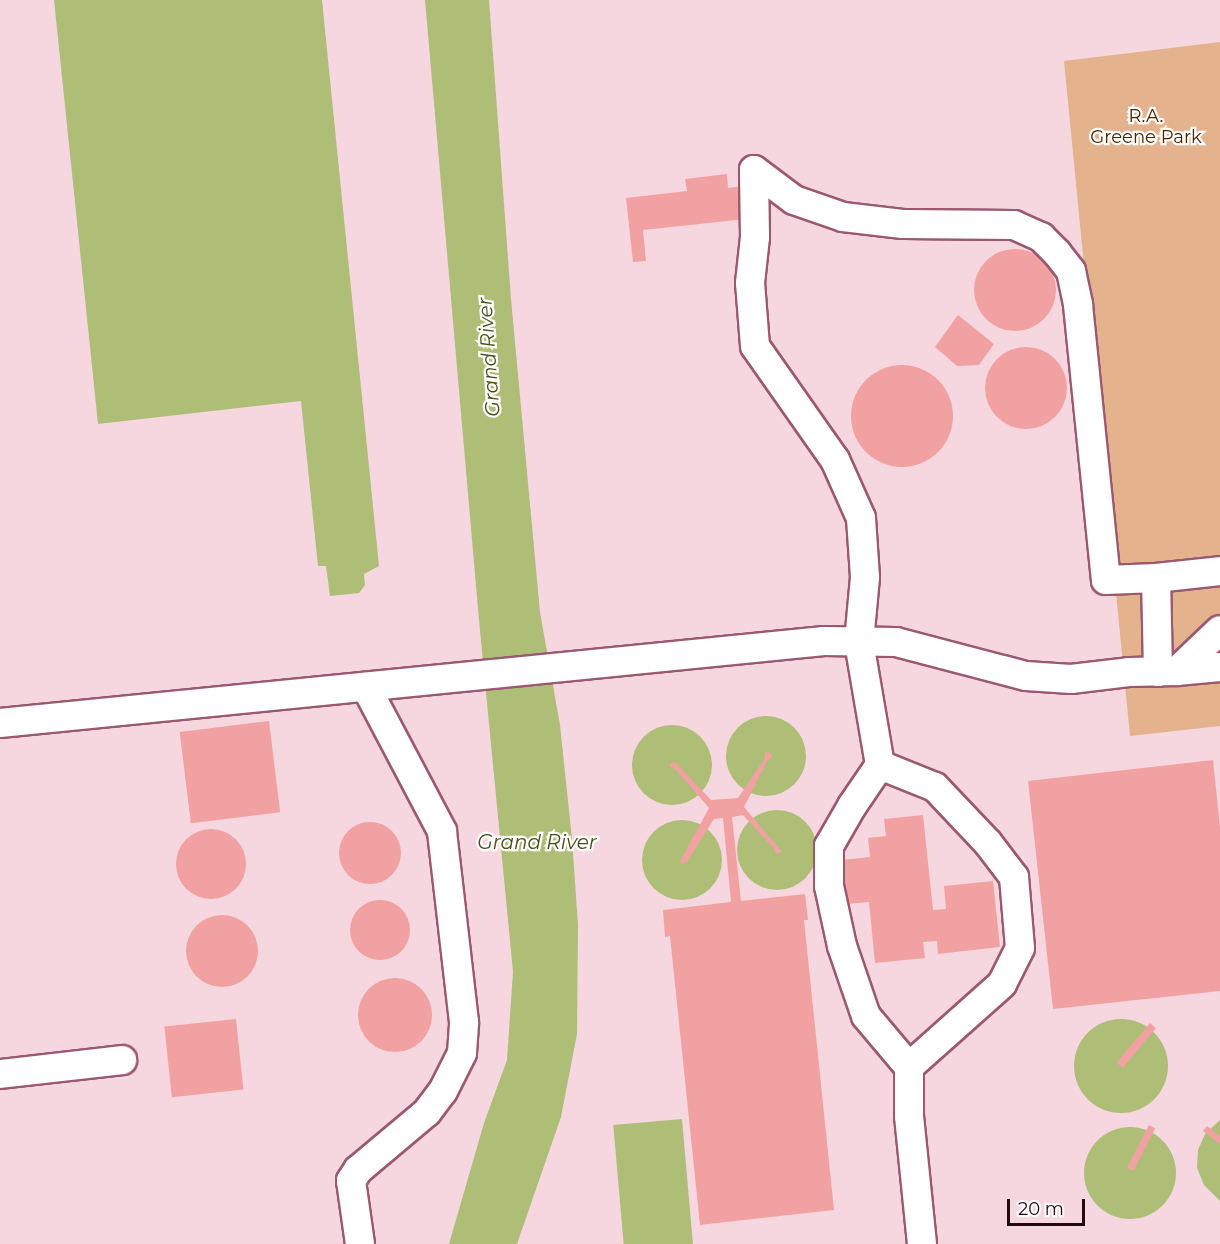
<!DOCTYPE html>
<style>
body{margin:0}
#map{position:relative;width:1220px;height:1244px;overflow:hidden;background:#f6d7df;font-family:Montserrat,sans-serif}
div>[style]{position:absolute}
[style*='--x']{left:calc(var(--x)*1px);top:calc(var(--y)*1px);width:calc(var(--w)*1px);rotate:calc(var(--a)*1deg)}
.green>*{inset:0;background:#e4b38d}
.water>*{inset:0;background:#afbe77;transform-origin:0 0}
.round{border-radius:50%}
.building>*{inset:0;background:#f1a1a1;transform-origin:0 0}
.roads{filter:drop-shadow(2px 0 #9b5970) drop-shadow(-2px 0 #9b5970) drop-shadow(0 2px #9b5970) drop-shadow(0 -2px #9b5970)}
.minor>*{height:28px;margin:-14px;padding:0 14px;transform-origin:14px;border-radius:14px;background:#fff}
span{translate:-50% -50%;white-space:nowrap;text-align:center;line-height:1.15;-webkit-text-stroke:4.5px #fff;paint-order:stroke}
.park-label{font-size:18px;color:#4b2500}
.water-label{font-size:20px;color:#464f1b;font-style:italic}
.scale{position:absolute;left:1007px;top:1199px;width:78px;height:27px;box-sizing:border-box;border:3px solid #220912;border-top:0;padding-left:8px;font-size:18px;line-height:21px;white-space:nowrap;color:#220912;-webkit-text-stroke:4px #fff;paint-order:stroke}
</style>
<div id="map">
<div class="green">
<div style="clip-path:polygon(1220px 42px,1220px 726px,1130px 736px,1064px 61px)"></div>
</div>
<div class="water">
<div style="clip-path:polygon(54px 0,322px 0,379px 566px,364px 574px,365px 585px,359px 593px,330px 596px,326px 566px,318px 566px,301px 401px,98px 424px)"></div>
<div style="clip-path:polygon(425px 0,489px 0,511px 299px,540px 612px,560px 725px,572px 839px,578px 925px,577px 1034px,561px 1117px,517px 1244px,449px 1244px,484px 1123px,507px 1060px,513px 972px,479px 620px)"></div>
<div class="round" style="left:726px;top:716px;width:80px;height:80px"></div>
<div class="round" style="left:632px;top:725px;width:80px;height:80px"></div>
<div class="round" style="left:737px;top:810px;width:80px;height:80px"></div>
<div class="round" style="left:642px;top:820px;width:80px;height:80px"></div>
<div class="round" style="left:1074px;top:1019px;width:94px;height:94px"></div>
<div style="left:682px;top:1119px;width:126px;height:69px;rotate:85deg"></div>
<div style="clip-path:polygon(1220px 1120px,1220px 1201px,1204px 1185px,1197px 1168px,1198px 1150px,1205px 1134px)"></div>
<div class="round" style="left:1084px;top:1127px;width:92px;height:92px"></div>
</div>
<div class="building">
<div style="clip-path:polygon(727px 174px,728px 188px,743px 186px,746px 219px,643px 230px,646px 261px,633px 262px,626px 198px,687px 191px,685px 179px)"></div>
<div class="round" style="left:974px;top:249px;width:82px;height:82px"></div>
<div style="clip-path:polygon(958px 315px,994px 344px,979px 365px,957px 366px,935px 347px)"></div>
<div class="round" style="left:985px;top:347px;width:82px;height:82px"></div>
<div class="round" style="left:851px;top:365px;width:102px;height:102px"></div>
<div style="left:269px;top:721px;width:92px;height:90px;rotate:83deg"></div>
<div style="clip-path:polygon(769px 751px,772px 757px,768px 760px,744px 807px,782px 852px,776px 854px,774px 849px,743px 815px,732px 817px,741px 901px,805px 894px,808px 920px,804px 920px,834px 1210px,700px 1225px,670px 936px,665px 937px,663px 910px,731px 902px,723px 818px,714px 819px,687px 862px,683px 864px,680px 861px,709px 808px,676px 770px,669px 766px,672px 762px,676px 763px,711px 800px,738px 798px,765px 758px,765px 753px)"></div>
<div style="clip-path:polygon(1213px 760px,1220px 827px,1220px 991px,1053px 1009px,1028px 781px)"></div>
<div style="clip-path:polygon(923px 815px,933px 910px,946px 909px,944px 886px,993px 881px,1000px 947px,938px 954px,937px 941px,923px 942px,925px 958px,875px 963px,869px 902px,846px 904px,841px 860px,870px 857px,868px 838px,886px 836px,884px 819px)"></div>
<div class="round" style="left:339px;top:822px;width:62px;height:62px"></div>
<div class="round" style="left:176px;top:829px;width:70px;height:70px"></div>
<div class="round" style="left:350px;top:900px;width:60px;height:60px"></div>
<div class="round" style="left:186px;top:915px;width:72px;height:72px"></div>
<div class="round" style="left:358px;top:978px;width:74px;height:74px"></div>
<div style="left:236px;top:1019px;width:71px;height:72px;rotate:84deg"></div>
<div style="left:1150px;top:1023px;width:8px;height:52px;rotate:40deg"></div>
<div style="left:1149px;top:1125px;width:7px;height:48px;rotate:27deg"></div>
<div style="clip-path:polygon(1207px 1126px,1220px 1136px,1220px 1144px,1203px 1131px)"></div>
</div>
<div class="roads">
<div class="minor">
<div style="--x:1177;--y:671;--w:43;--a:-5.3"></div>
<div style="--x:1158;--y:672;--w:94;--a:-91.2"></div>
<div style="--x:1156;--y:578;--w:64;--a:-6.2"></div>
<div style="--x:0;--y:723;--w:828;--a:-5.68"></div>
<div style="--x:824;--y:641;--w:72;--a:0.8"></div>
<div style="--x:896;--y:642;--w:134;--a:14.7"></div>
<div style="--x:1026;--y:676;--w:45;--a:3.8"></div>
<div style="--x:1071;--y:679;--w:58;--a:-6.9"></div>
<div style="--x:1129;--y:672;--w:48;--a:-1.2"></div>
<div style="--x:1177;--y:671;--w:59;--a:-43.6"></div>
<div style="--x:880;--y:765;--w:59;--a:21.8"></div>
<div style="--x:935;--y:787;--w:77;--a:46.6"></div>
<div style="--x:988;--y:843;--w:43;--a:52.6"></div>
<div style="--x:1014;--y:877;--w:71;--a:85.2"></div>
<div style="--x:1020;--y:948;--w:40;--a:116.6"></div>
<div style="--x:1002;--y:984;--w:125;--a:138.3"></div>
<div style="--x:0;--y:1074;--w:123;--a:-6.5"></div>
<div style="--x:360;--y:1244;--w:64;--a:-98.1"></div>
<div style="--x:351;--y:1181;--w:13;--a:-58"></div>
<div style="--x:358;--y:1170;--w:90;--a:-40"></div>
<div style="--x:427;--y:1112;--w:26;--a:-53"></div>
<div style="--x:443;--y:1091;--w:42;--a:-63.4"></div>
<div style="--x:462;--y:1053;--w:31;--a:-86"></div>
<div style="--x:464;--y:1022;--w:192;--a:-96.6"></div>
<div style="--x:442;--y:831;--w:163;--a:-117.8"></div>
<div style="--x:922;--y:1244;--w:129;--a:-95.8"></div>
<div style="--x:909;--y:1116;--w:49;--a:-90"></div>
<div style="--x:909;--y:1067;--w:67;--a:-130.1"></div>
<div style="--x:866;--y:1016;--w:74;--a:-108.9"></div>
<div style="--x:842;--y:946;--w:61;--a:-102.2"></div>
<div style="--x:829;--y:886;--w:40;--a:-90"></div>
<div style="--x:829;--y:846;--w:46;--a:-60.1"></div>
<div style="--x:852;--y:806;--w:50;--a:-55.7"></div>
<div style="--x:880;--y:765;--w:125;--a:-99.7"></div>
<div style="--x:859;--y:642;--w:65;--a:-84.7"></div>
<div style="--x:865;--y:577;--w:59;--a:-93.9"></div>
<div style="--x:861;--y:518;--w:64;--a:-114.1"></div>
<div style="--x:835;--y:460;--w:139;--a:-125.1"></div>
<div style="--x:755;--y:346;--w:63;--a:-94.5"></div>
<div style="--x:750;--y:283;--w:46;--a:-83.8"></div>
<div style="--x:755;--y:237;--w:67;--a:-90.9"></div>
<div style="--x:754;--y:170;--w:50;--a:36.9"></div>
<div style="--x:794;--y:200;--w:52;--a:19.1"></div>
<div style="--x:843;--y:217;--w:60;--a:6.7"></div>
<div style="--x:903;--y:224;--w:111;--a:0.5"></div>
<div style="--x:1014;--y:225;--w:30;--a:24"></div>
<div style="--x:1041;--y:237;--w:23;--a:45"></div>
<div style="--x:1057;--y:253;--w:23;--a:52"></div>
<div style="--x:1071;--y:271;--w:35;--a:78"></div>
<div style="--x:1078;--y:305;--w:276;--a:84.2"></div>
<div style="--x:1106;--y:580;--w:50;--a:-2.3"></div>
</div>
</div>
<div class="park-label">
<span style="left:1146px;top:127px">R.A.<br>Greene Park</span>
</div>
<div class="water-label">
<span style="left:489px;top:357px;rotate:-94deg">Grand River</span>
<span style="left:537px;top:842px">Grand River</span>
</div>
<div class="scale">20 m</div>
</div>
